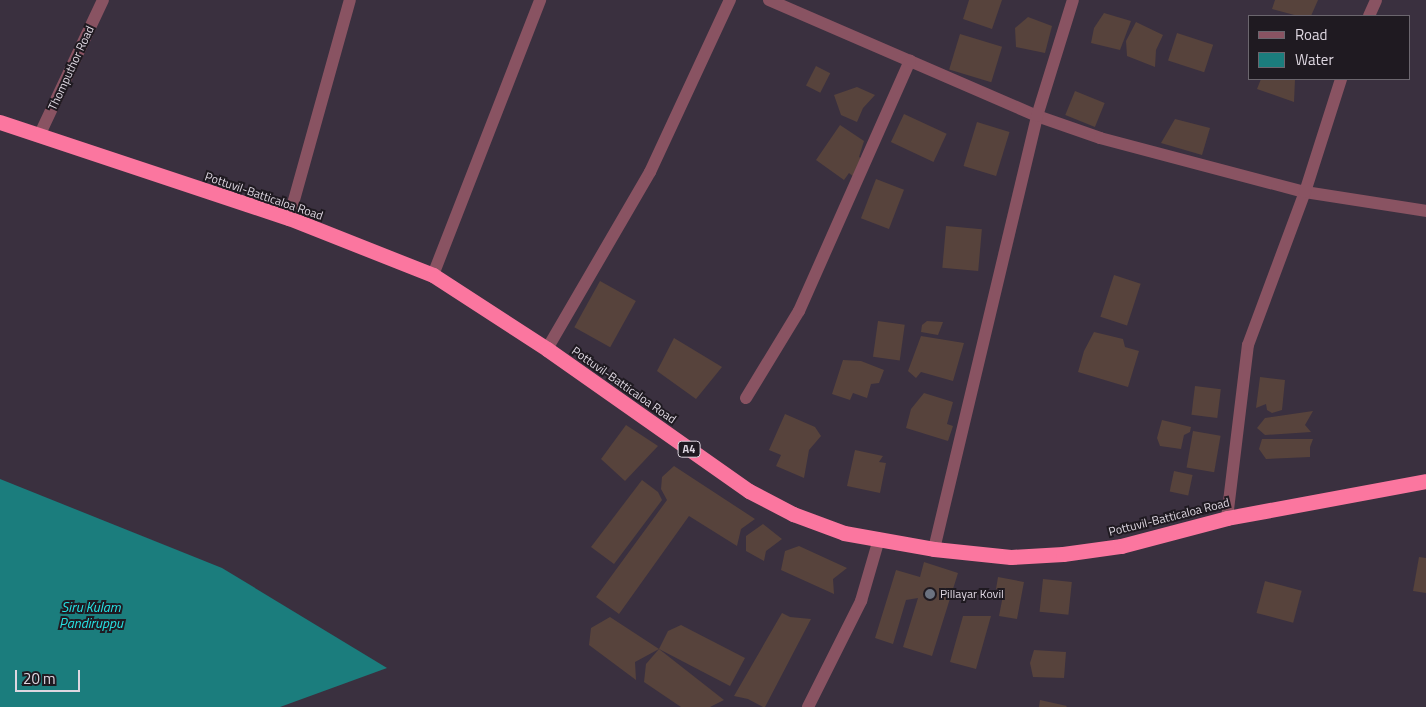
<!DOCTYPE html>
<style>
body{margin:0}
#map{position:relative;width:1426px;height:707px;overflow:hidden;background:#3a303f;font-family:"Titillium Web",sans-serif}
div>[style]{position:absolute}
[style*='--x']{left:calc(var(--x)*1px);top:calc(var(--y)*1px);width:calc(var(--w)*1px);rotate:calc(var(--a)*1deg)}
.water>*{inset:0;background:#1b7d7d}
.building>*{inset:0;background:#57433c;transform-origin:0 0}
.street>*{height:12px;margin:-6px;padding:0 6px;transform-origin:6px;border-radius:6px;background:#895362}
.highway>*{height:15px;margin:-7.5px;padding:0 7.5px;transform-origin:7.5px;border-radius:7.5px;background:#fb769f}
.dots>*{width:14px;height:14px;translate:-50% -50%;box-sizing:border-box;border:2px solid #1f1a21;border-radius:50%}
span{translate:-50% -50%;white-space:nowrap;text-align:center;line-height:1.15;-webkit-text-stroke:4px #1f1a21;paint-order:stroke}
.shield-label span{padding:1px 4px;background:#1f1a21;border:1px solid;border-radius:4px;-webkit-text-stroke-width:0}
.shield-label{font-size:11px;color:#ded7e1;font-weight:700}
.street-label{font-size:12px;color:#ded7e1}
.poi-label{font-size:12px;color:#ded7e1}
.left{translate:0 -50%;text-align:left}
.water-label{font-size:14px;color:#26e2e3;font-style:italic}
.legend{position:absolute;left:1248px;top:15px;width:162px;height:65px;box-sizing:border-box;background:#1f1a21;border:1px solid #6b666e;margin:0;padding:6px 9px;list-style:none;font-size:15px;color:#ded7e1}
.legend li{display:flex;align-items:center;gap:10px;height:25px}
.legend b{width:25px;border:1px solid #6b666e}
.scale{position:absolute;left:15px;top:670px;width:65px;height:22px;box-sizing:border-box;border:2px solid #ded7e1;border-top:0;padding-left:6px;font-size:15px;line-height:18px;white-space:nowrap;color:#ded7e1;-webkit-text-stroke:4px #1f1a21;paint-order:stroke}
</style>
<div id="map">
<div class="water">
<div style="clip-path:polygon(0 479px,222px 568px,387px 668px,280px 707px,0 707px)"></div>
</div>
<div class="building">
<div style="clip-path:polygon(969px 0,1002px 0,992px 29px,963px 19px)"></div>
<div style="clip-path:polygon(1275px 0,1318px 0,1311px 16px,1298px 16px,1272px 9px)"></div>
<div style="clip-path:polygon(1104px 13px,1131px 21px,1120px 50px,1091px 43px,1094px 28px)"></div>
<div style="clip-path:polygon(1028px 17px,1052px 26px,1045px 53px,1016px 47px,1015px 28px)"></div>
<div style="clip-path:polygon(1136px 22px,1163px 35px,1156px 50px,1155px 67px,1127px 56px,1126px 41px)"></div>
<div style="left:1177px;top:33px;width:38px;height:29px;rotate:18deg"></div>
<div style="left:960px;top:34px;width:44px;height:37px;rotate:17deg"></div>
<div style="left:816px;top:66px;width:16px;height:22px;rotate:27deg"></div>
<div style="clip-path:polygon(1261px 79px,1295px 79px,1294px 102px,1257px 89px)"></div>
<div style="clip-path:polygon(857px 87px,875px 95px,863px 108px,857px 122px,841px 115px,834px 95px)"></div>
<div style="left:1075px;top:91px;width:32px;height:26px;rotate:22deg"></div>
<div style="left:904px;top:114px;width:47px;height:31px;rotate:25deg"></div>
<div style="clip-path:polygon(1175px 119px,1210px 128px,1202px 155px,1161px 143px)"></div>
<div style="left:977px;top:122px;width:34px;height:46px;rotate:17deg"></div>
<div style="clip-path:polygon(840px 125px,864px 141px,859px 157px,865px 161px,854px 177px,849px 173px,844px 180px,816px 160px)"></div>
<div style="left:876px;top:179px;width:30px;height:42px;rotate:21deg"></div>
<div style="left:946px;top:226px;width:36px;height:42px;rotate:5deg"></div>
<div style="left:1114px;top:275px;width:28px;height:44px;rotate:18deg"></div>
<div style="left:600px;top:281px;width:41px;height:53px;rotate:29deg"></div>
<div style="left:878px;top:321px;width:27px;height:36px;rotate:8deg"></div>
<div style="clip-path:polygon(927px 321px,943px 322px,938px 335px,921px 332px,922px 325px)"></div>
<div style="clip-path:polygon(1094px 332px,1123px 339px,1125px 347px,1139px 351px,1128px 387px,1078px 372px,1084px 351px)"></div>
<div style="clip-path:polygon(921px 336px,964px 343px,953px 381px,921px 372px,916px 378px,908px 371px)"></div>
<div style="clip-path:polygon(674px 338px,722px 367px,696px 399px,657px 371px)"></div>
<div style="clip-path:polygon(843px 360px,861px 361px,884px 370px,879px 383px,871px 384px,867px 398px,853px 393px,850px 400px,832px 394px)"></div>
<div style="clip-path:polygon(1260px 377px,1285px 380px,1282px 410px,1272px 413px,1267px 410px,1266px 404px,1256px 408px)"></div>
<div style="left:1195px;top:386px;width:26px;height:29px;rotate:7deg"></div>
<div style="clip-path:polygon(924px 393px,953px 402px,947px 424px,953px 426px,948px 441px,906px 428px,911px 409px)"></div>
<div style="clip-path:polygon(1313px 411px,1305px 425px,1311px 432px,1265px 435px,1257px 428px,1265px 418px)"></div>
<div style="clip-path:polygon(785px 414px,815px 427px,821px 436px,809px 450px,804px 478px,776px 466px,781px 455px,769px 450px)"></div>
<div style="clip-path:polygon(1162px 420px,1191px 427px,1190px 432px,1184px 435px,1181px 449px,1160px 446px,1157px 438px)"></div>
<div style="clip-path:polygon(626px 425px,658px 446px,625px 481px,601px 459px)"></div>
<div style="left:1193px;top:431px;width:28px;height:37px;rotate:10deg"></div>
<div style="clip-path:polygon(1262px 439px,1313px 439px,1310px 447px,1310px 457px,1266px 459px,1259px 449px)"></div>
<div style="clip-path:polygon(855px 450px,883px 456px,879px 462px,886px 463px,880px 493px,847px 486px)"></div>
<div style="clip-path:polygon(674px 466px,755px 519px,741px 529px,737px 546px,689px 516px,619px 614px,596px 597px,667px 500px,661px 489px,662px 477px)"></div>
<div style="left:1174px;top:471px;width:19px;height:21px;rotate:12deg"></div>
<div style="clip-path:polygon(642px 480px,658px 492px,662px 500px,614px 564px,591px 547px)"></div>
<div style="clip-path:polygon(763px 524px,782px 539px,766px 551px,764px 561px,746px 551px,746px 536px)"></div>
<div style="clip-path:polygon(799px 546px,847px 568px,833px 579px,834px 594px,781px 570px,785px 551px)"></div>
<div style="clip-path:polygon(1419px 557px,1426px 558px,1426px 593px,1413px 591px)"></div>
<div style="clip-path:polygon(924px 562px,958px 573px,932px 656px,903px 647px,918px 598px,906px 600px,893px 644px,875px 638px,896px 570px,920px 577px)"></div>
<div style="clip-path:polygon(998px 577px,1024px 582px,1017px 619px,999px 616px,1004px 590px,996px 589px)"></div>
<div style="left:1043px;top:579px;width:29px;height:33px;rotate:6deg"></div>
<div style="left:1265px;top:581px;width:38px;height:33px;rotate:15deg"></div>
<div style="clip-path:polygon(782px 613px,790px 617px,811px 619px,765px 707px,763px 707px,748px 699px,734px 696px)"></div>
<div style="clip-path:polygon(963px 616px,991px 616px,976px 669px,950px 662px)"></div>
<div style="clip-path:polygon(610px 617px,659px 649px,635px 662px,636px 680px,589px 645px,591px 628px)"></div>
<div style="clip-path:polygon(681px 625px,745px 658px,730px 686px,659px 649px,668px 631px)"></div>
<div style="clip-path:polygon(659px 649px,724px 700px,710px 707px,681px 707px,644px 682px,646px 664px)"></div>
<div style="clip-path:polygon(1034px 650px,1066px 652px,1064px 678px,1033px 677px,1030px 663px)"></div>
<div style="clip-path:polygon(1040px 700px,1067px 706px,1066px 707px,1039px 707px)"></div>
</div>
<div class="street">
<div style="--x:769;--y:0;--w:292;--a:23.4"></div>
<div style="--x:1037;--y:116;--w:67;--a:19.2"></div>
<div style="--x:1100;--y:138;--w:212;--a:14.8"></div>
<div style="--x:1305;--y:192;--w:122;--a:8.9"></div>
<div style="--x:1369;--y:16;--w:17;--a:-66"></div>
<div style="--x:39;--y:136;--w:150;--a:-64.8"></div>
<div style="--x:289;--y:218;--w:226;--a:-74.4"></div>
<div style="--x:433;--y:275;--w:295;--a:-68.7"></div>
<div style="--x:547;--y:349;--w:205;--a:-59.8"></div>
<div style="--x:650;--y:172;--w:190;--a:-65.1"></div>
<div style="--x:746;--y:398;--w:102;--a:-58.7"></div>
<div style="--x:799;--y:311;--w:274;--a:-66.1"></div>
<div style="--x:1227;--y:518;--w:174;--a:-83.1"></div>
<div style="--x:1248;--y:345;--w:163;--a:-69.6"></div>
<div style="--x:1305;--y:192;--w:119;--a:-72.3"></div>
<div style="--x:934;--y:549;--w:445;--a:-76.6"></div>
<div style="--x:1037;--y:116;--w:121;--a:-72.8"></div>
<div style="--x:808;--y:707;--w:119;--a:-63.4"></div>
<div style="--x:861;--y:601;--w:65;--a:-73.8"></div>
</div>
<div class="highway">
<div style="--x:0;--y:122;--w:305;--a:18.4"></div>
<div style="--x:289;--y:218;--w:155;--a:21.6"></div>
<div style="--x:433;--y:275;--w:136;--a:33"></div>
<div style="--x:547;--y:349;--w:247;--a:35.1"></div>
<div style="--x:749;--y:491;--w:50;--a:27.6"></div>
<div style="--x:793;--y:514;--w:54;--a:20.4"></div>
<div style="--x:844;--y:533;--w:91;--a:10.1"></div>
<div style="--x:934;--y:549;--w:77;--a:5.9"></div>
<div style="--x:1011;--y:557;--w:52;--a:-3.3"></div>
<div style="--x:1063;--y:554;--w:59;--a:-7.9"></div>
<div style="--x:1121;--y:546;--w:110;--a:-14.8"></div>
<div style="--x:1227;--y:518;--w:202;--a:-10.5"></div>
</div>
<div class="dots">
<div style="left:930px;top:594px;background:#6b7280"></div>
</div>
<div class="shield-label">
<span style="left:689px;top:449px">A4</span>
</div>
<div class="street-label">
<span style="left:71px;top:68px;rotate:-65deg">Thomputhor Road</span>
<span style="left:264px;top:196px;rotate:19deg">Pottuvil-Batticaloa Road</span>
<span style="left:624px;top:385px;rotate:35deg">Pottuvil-Batticaloa Road</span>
<span style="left:1169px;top:517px;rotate:-14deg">Pottuvil-Batticaloa Road</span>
</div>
<div class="poi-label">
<span class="left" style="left:940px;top:594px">Pillayar Kovil</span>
</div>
<div class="water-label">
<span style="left:91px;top:615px">Siru Kulam<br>Pandiruppu</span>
</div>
<ul class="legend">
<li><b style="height:6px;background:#895362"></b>Road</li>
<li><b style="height:14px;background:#1b7d7d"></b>Water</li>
</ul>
<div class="scale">20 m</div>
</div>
